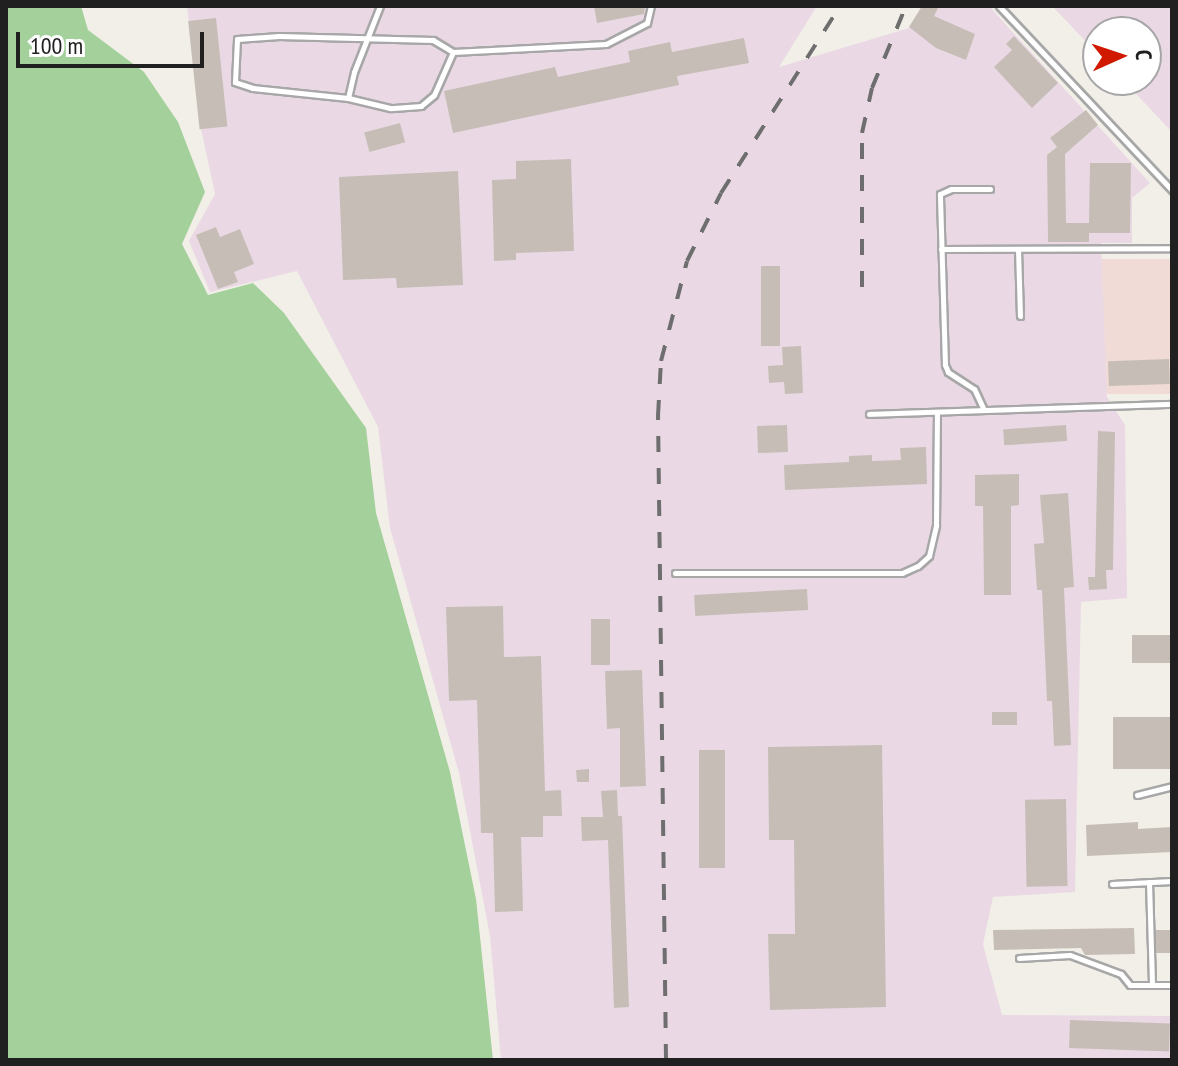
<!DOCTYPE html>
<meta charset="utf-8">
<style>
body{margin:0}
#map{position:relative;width:1178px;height:1066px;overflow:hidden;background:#f1efe7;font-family:"PT Sans Narrow",sans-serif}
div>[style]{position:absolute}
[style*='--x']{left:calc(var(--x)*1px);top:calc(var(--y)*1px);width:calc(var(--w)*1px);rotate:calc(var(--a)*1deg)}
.commercial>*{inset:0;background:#f1dbd6;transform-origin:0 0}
.industrial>*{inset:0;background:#ead9e5}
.forest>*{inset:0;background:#a4d09b}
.building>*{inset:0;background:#c6beb6;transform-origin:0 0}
.roads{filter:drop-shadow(2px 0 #a7a7a7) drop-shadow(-2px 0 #a7a7a7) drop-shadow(0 2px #a7a7a7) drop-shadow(0 -2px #a7a7a7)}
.service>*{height:5px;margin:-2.5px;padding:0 2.5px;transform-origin:2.5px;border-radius:2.5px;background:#fff}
.rail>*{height:4px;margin-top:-2px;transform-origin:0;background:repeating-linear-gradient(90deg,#6e6e6e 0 16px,transparent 0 32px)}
span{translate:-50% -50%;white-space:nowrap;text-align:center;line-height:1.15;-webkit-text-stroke:7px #fff;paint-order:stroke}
.frame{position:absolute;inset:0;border:8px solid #202020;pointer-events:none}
.north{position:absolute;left:1082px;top:16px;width:80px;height:80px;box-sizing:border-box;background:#fff;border:2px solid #a6a6a6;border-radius:50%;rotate:87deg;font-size:22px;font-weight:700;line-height:32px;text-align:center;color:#202020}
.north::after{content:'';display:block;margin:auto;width:28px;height:36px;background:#d11900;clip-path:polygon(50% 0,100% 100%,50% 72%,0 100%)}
.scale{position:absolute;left:16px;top:32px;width:188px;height:36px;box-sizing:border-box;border:4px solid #202020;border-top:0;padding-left:10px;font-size:24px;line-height:28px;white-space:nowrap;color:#202020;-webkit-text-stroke:6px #fff;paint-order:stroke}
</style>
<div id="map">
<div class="commercial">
<div style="left:1172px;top:259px;width:135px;height:72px;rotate:90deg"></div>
</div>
<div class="industrial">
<div style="clip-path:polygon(187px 6px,817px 6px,779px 67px,909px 28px,922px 6px,989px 6px,1150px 183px,1132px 198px,1132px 243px,1101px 243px,1107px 397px,1125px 425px,1127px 598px,1081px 602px,1075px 892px,993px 897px,983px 944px,1002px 1015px,1172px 1016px,1172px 1060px,501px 1060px,490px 936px,459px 773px,390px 528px,378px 427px,297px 271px,210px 292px,189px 241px,215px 194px,201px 129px)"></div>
<div style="clip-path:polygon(1052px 6px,1172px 6px,1172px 132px,1123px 80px,1146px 80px,1146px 32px,1098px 32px,1098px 54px)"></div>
</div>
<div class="forest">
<div style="clip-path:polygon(6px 6px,81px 6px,88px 30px,144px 72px,178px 122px,205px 192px,182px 244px,208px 295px,253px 283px,284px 313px,366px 428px,376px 513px,450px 772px,476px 899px,493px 1060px,6px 1060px)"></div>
</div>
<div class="building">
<div style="clip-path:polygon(594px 6px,645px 6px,644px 14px,597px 23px)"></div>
<div style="clip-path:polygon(922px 6px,939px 6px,934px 16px,975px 34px,966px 60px,936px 48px,909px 27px)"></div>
<div style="left:216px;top:18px;width:109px;height:28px;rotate:84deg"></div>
<div style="clip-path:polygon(1014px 36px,1058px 83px,1032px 108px,994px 67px,1012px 50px,1006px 44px)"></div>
<div style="clip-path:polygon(744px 38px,749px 63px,677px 76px,679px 85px,453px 133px,444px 91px,555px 67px,558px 77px,630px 62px,628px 51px,670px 42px,672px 52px)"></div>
<div style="clip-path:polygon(1086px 110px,1098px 125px,1065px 154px,1066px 223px,1089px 223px,1090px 163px,1131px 163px,1130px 233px,1089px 233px,1089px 242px,1048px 242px,1047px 155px,1057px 147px,1050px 138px)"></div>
<div style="left:400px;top:123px;width:20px;height:37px;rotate:75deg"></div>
<div style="clip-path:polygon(571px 159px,574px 251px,516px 253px,516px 260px,494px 261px,492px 180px,516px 179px,516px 161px)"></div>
<div style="clip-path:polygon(458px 171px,463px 285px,397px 288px,396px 278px,343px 280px,339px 177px)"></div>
<div style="clip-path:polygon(216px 227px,220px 237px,240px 229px,254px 264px,234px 272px,238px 282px,218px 289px,196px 235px)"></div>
<div style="left:761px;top:266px;width:19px;height:80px"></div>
<div style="clip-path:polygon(801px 346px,803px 393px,785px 394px,784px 382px,769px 383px,768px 366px,783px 365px,782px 347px)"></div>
<div style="left:1169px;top:359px;width:25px;height:61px;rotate:88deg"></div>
<div style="left:787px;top:425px;width:27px;height:30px;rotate:88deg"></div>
<div style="left:1066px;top:425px;width:16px;height:63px;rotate:86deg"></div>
<div style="clip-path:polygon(1098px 431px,1115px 432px,1113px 570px,1106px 570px,1107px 589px,1089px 590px,1088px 577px,1095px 577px)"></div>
<div style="clip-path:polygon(926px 447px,927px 484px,785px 490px,784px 465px,849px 462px,849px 456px,872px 455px,872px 461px,901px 460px,900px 448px)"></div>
<div style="clip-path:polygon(1019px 474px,1019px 505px,1011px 506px,1011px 595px,984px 595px,983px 506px,975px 506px,975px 475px)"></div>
<div style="clip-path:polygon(1068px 493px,1074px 587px,1064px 588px,1071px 745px,1054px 746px,1052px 701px,1047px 701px,1042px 590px,1037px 590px,1034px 544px,1044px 543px,1040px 495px)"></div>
<div style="left:807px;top:589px;width:21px;height:113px;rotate:87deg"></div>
<div style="clip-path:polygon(503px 606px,504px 657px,541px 656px,545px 791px,561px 790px,562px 816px,543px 816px,543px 837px,521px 837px,523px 911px,495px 912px,493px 833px,481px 833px,477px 700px,449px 701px,446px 607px)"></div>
<div style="left:610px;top:619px;width:46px;height:19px;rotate:90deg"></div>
<div style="left:1172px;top:635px;width:28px;height:40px;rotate:90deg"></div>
<div style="clip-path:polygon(642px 670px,646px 786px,620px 787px,620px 728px,607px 729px,605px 671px)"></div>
<div style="left:992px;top:712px;width:25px;height:13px"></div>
<div style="left:1172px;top:717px;width:52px;height:59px;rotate:90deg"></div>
<div style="clip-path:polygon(882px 745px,886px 1007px,770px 1010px,768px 934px,795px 934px,794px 840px,769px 840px,768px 747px)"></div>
<div style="left:699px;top:750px;width:26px;height:118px"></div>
<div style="clip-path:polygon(589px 769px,589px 782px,577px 782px,576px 770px)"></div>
<div style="clip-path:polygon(617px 790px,618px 816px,622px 816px,629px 1007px,614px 1008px,608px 840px,582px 841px,581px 817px,603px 817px,601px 791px)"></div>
<div style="left:1066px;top:799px;width:87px;height:41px;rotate:89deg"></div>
<div style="clip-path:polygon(1138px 822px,1138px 829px,1172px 827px,1172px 852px,1087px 856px,1086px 825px)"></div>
<div style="clip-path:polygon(1134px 928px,1135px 954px,1085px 955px,1081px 948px,994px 950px,993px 930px)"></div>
<div style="left:1156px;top:930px;width:16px;height:23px"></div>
<div style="left:1070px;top:1020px;width:100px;height:28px;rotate:2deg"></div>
</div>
<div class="roads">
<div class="service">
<div style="--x:999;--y:6;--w:253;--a:46.8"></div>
<div style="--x:453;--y:52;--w:47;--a:113.8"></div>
<div style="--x:434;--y:95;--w:17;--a:140"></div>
<div style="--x:421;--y:106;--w:31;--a:176"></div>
<div style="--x:390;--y:108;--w:43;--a:-166.6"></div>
<div style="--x:348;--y:98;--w:96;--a:-174"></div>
<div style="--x:253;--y:88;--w:19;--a:-162"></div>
<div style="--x:235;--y:82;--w:43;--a:-87.3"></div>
<div style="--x:237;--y:39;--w:42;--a:-4.1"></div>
<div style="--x:279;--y:36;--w:154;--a:1.5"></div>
<div style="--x:433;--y:40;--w:23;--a:31"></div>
<div style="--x:453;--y:52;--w:153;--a:-3"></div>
<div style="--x:606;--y:44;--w:46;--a:-27.1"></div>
<div style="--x:647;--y:23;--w:17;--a:-77"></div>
<div style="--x:348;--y:98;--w:27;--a:-77"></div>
<div style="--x:354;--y:72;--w:71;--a:-68.5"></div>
<div style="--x:941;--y:249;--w:231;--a:-0.2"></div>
<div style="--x:1018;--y:249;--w:67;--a:88.3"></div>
<div style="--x:984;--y:410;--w:23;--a:-115"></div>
<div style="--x:974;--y:389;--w:31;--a:-147"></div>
<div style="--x:948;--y:372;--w:8;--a:-113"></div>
<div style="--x:945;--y:365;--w:171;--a:-91.7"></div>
<div style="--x:940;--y:194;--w:12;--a:-24"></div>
<div style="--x:951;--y:189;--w:39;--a:0"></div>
<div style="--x:869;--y:414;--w:303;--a:-1.9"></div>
<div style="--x:675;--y:573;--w:227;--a:0"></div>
<div style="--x:902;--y:573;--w:17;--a:-24"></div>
<div style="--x:918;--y:566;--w:15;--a:-42"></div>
<div style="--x:929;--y:556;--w:32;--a:-77"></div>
<div style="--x:936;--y:525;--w:113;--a:-89.5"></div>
<div style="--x:1137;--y:795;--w:36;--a:-14"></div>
<div style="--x:1149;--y:882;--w:103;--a:88.3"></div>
<div style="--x:1112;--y:884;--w:60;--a:-2.9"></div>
<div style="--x:1019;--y:958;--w:51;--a:-3.4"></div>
<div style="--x:1070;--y:955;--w:54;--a:20.4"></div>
<div style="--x:1121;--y:974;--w:14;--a:51"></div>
<div style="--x:1130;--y:985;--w:42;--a:0"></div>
</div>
</div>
<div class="rail">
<div style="--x:862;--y:287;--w:154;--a:-90"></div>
<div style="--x:862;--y:133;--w:46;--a:-77.5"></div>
<div style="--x:872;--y:88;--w:89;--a:-67.5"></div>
<div style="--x:666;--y:1060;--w:644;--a:-90.71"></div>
<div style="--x:658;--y:416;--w:55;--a:-86.9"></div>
<div style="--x:661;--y:361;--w:103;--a:-75.4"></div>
<div style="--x:687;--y:261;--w:76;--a:-63.4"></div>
<div style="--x:721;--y:193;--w:222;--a:-57.5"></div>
</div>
<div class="frame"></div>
<div class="north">С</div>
<div class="scale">100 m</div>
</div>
